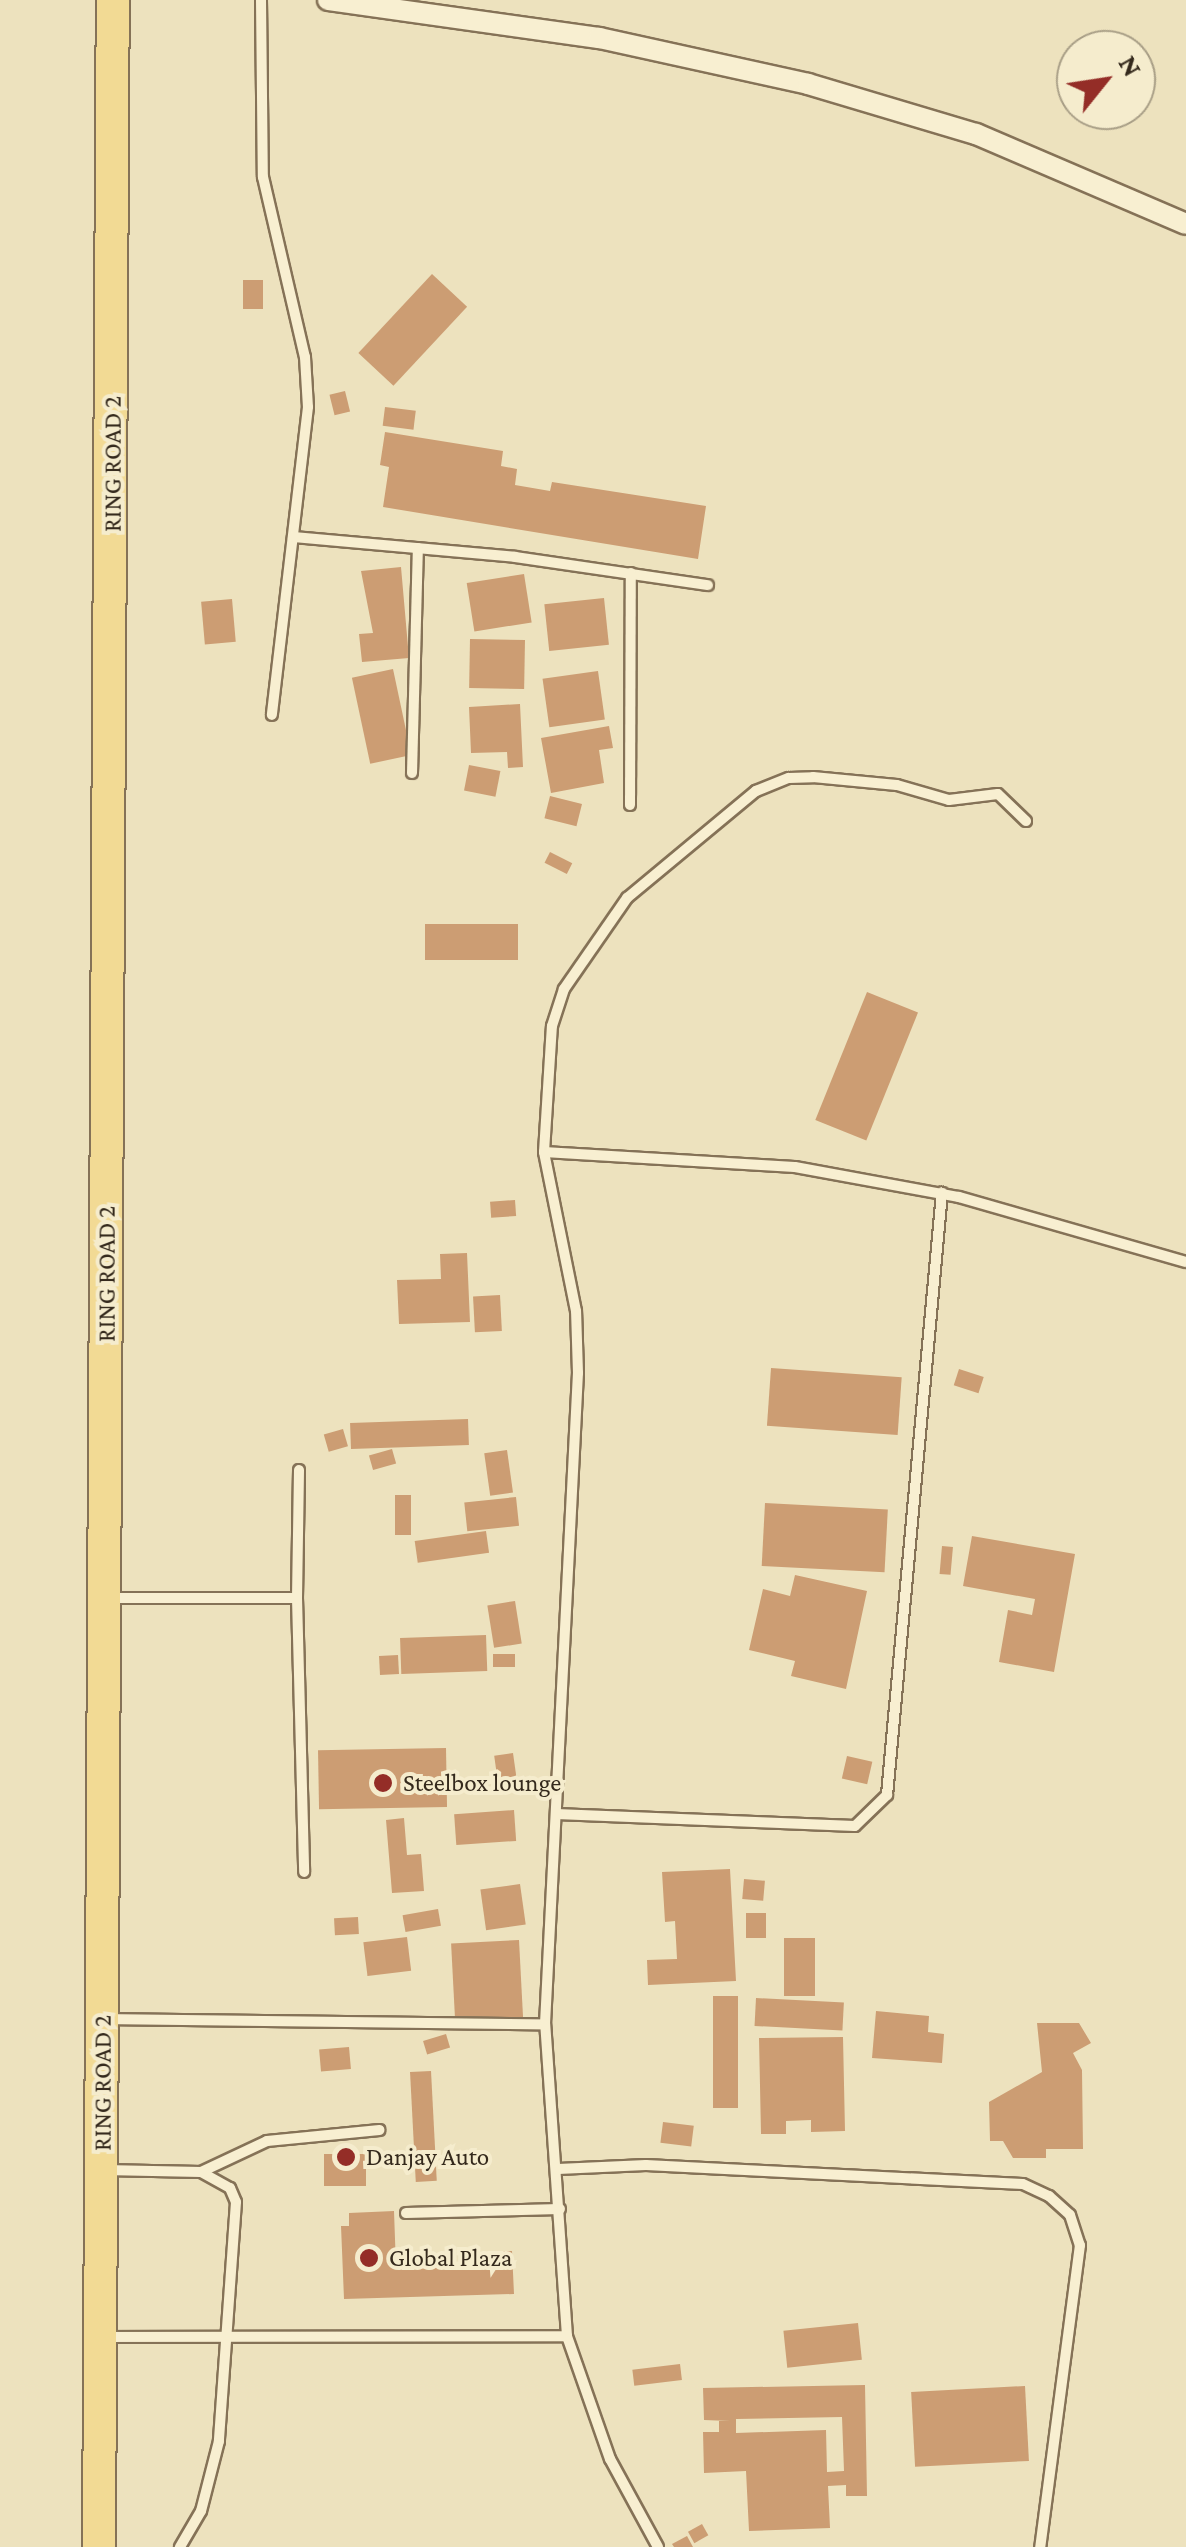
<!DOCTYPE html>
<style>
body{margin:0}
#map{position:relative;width:1186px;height:2547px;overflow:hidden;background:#ede2be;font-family:"Crimson Pro",serif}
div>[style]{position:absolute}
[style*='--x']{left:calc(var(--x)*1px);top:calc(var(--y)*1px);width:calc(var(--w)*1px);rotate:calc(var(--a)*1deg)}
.building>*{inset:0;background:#cc9d73;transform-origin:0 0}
.roads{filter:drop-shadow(2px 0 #857257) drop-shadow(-2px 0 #857257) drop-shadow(0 2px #857257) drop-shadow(0 -2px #857257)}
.service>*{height:10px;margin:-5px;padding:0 5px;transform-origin:5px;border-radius:5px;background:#f8efd1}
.minor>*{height:20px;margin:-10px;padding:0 10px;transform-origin:10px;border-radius:10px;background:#f8efd1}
.primary>*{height:32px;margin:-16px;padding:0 16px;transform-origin:16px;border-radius:16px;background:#f2da94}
.dots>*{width:28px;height:28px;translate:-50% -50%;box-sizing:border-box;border:5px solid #f5eccd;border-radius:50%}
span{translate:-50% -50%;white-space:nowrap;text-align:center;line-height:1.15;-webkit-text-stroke:8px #f5eccd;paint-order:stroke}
.street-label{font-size:25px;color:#34291c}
.poi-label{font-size:25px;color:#34291c}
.left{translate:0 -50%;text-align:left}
.north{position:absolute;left:1056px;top:30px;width:100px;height:100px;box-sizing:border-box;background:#f5eccd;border:2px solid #a89e86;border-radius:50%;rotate:60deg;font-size:28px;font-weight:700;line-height:40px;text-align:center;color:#34291c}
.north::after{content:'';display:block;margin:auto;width:35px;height:45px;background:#942d27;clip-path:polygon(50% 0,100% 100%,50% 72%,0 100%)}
</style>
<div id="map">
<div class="building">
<div style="left:432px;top:274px;width:48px;height:108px;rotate:43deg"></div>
<div style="left:243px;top:280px;width:20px;height:29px"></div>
<div style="left:345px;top:391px;width:21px;height:16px;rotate:76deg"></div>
<div style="left:385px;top:407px;width:31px;height:19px;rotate:7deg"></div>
<div style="clip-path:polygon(385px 432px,503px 451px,501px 466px,517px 469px,515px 485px,550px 491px,552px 482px,706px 506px,698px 559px,383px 507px,389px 467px,380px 465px)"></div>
<div style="clip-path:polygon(401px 567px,409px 658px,362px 662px,359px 634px,373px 633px,361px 571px)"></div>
<div style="left:524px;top:574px;width:49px;height:58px;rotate:81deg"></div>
<div style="left:604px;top:598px;width:47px;height:60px;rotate:84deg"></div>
<div style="left:232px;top:599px;width:43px;height:31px;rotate:85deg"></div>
<div style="left:470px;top:639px;width:55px;height:49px;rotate:1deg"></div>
<div style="left:393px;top:669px;width:88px;height:42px;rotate:78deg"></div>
<div style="left:598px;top:671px;width:49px;height:56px;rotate:82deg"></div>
<div style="clip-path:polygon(520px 704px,523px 767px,508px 768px,507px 752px,471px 753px,469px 707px)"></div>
<div style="clip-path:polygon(609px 726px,613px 748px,599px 750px,604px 783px,551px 793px,541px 738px)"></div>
<div style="left:469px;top:765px;width:32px;height:26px;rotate:11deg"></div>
<div style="left:550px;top:796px;width:33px;height:23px;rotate:14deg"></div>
<div style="left:550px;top:852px;width:25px;height:12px;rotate:27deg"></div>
<div style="left:425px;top:924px;width:93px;height:36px"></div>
<div style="left:867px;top:992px;width:55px;height:138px;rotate:22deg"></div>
<div style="left:515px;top:1200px;width:16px;height:25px;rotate:86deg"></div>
<div style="clip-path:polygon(467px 1253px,470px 1322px,399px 1324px,397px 1280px,441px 1279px,440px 1254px)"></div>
<div style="left:500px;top:1295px;width:36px;height:27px;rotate:87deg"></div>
<div style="left:771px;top:1368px;width:131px;height:58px;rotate:4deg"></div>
<div style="left:959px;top:1369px;width:26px;height:17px;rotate:18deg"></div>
<div style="left:468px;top:1419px;width:26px;height:118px;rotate:88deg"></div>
<div style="left:343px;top:1429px;width:18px;height:20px;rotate:74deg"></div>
<div style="left:392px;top:1449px;width:15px;height:24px;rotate:74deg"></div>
<div style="left:507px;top:1450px;width:43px;height:23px;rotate:82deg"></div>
<div style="left:395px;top:1495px;width:16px;height:40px"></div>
<div style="left:516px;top:1497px;width:29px;height:52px;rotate:84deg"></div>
<div style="left:765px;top:1503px;width:123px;height:63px;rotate:3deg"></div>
<div style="left:486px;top:1531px;width:22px;height:72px;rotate:82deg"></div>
<div style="clip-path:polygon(972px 1536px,1075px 1554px,1054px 1672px,999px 1662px,1008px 1610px,1032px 1615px,1035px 1599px,963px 1586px)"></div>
<div style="left:942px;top:1546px;width:11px;height:28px;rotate:5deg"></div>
<div style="clip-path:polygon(795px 1575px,867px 1591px,846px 1689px,791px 1676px,795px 1661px,749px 1650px,763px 1589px,790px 1596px)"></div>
<div style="left:515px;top:1601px;width:43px;height:28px;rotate:81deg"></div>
<div style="left:486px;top:1635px;width:36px;height:86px;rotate:88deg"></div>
<div style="left:493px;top:1654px;width:22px;height:13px"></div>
<div style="left:398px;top:1655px;width:19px;height:19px;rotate:87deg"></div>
<div style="left:446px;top:1748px;width:59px;height:128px;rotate:89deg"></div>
<div style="left:513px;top:1753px;width:29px;height:19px;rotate:82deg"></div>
<div style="left:847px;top:1756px;width:26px;height:23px;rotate:13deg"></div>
<div style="left:514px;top:1810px;width:31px;height:60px;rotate:86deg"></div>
<div style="clip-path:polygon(404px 1818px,407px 1855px,421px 1854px,424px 1891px,392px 1893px,386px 1820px)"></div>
<div style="clip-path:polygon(730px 1869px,736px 1981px,648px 1985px,647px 1960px,677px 1959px,675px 1921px,665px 1922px,662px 1872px)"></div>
<div style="left:744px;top:1879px;width:21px;height:20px;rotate:5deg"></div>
<div style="left:520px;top:1884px;width:41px;height:40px;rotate:82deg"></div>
<div style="left:438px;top:1909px;width:17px;height:36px;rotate:80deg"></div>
<div style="left:746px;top:1913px;width:20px;height:25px"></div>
<div style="left:358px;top:1917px;width:17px;height:24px;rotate:87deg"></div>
<div style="left:407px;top:1937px;width:34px;height:44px;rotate:83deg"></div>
<div style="left:784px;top:1938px;width:31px;height:58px"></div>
<div style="left:519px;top:1940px;width:81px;height:68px;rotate:87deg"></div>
<div style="left:713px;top:1996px;width:25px;height:112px"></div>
<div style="left:756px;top:1998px;width:88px;height:28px;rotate:3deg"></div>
<div style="clip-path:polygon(876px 2011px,929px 2016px,928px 2032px,944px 2034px,942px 2063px,872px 2058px)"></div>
<div style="clip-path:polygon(1037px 2023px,1079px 2023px,1091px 2043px,1073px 2053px,1082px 2070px,1083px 2149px,1046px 2149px,1046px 2158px,1013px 2158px,1003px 2141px,990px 2141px,989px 2102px,1042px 2072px)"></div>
<div style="left:446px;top:2034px;width:14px;height:24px;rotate:73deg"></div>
<div style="clip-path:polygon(843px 2037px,845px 2131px,811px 2132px,811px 2120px,786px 2121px,786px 2134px,761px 2134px,759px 2038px)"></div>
<div style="left:349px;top:2047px;width:22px;height:30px;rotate:85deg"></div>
<div style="left:431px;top:2071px;width:110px;height:21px;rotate:87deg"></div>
<div style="left:663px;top:2122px;width:31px;height:21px;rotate:7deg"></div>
<div style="left:324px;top:2154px;width:42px;height:32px"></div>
<div style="clip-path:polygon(394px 2211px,396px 2267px,490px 2264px,489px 2251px,512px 2251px,514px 2294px,344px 2299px,341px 2226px,349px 2226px,349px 2213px)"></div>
<div style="left:858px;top:2323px;width:37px;height:75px;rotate:84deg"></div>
<div style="left:680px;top:2364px;width:16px;height:48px;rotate:83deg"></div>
<div style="clip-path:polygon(evenodd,865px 2385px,867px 2496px,846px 2496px,846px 2485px,828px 2486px,830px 2528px,749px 2531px,746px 2471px,704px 2473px,703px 2432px,719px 2432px,719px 2421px,730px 2421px,704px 2420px,703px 2388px,865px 2385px,842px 2417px,844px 2471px,827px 2472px,826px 2430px,736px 2433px,736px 2419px,842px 2417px)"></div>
<div style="left:1025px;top:2386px;width:75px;height:114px;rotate:87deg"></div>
<div style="left:702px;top:2524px;width:13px;height:16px;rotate:61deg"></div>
<div style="clip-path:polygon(687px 2536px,693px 2547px,674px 2547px,672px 2544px)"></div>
</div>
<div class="roads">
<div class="service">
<div style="--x:261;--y:0;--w:177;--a:89.4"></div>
<div style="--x:263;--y:177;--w:185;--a:76.9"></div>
<div style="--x:305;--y:357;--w:50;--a:86.6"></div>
<div style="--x:308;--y:407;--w:310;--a:96.7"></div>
<div style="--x:293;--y:537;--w:223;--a:5.1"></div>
<div style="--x:515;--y:557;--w:195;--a:8.3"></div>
<div style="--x:412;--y:773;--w:225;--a:-88.5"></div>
<div style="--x:630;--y:805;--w:232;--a:-89.8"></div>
<div style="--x:544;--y:1152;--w:251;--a:3.4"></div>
<div style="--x:795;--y:1167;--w:167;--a:10.4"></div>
<div style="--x:959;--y:1197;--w:236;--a:16"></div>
<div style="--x:111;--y:1598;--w:186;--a:0"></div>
<div style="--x:297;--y:1598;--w:274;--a:88.5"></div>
<div style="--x:297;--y:1598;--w:128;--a:-89.1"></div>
<div style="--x:556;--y:1814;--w:299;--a:2.3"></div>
<div style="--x:855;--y:1826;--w:45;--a:-44.1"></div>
<div style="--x:887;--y:1795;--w:605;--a:-84.78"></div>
<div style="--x:106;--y:2019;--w:439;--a:0.7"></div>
<div style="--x:558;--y:2169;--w:88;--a:-2.6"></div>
<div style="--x:646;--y:2165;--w:377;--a:2.9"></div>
<div style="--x:1023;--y:2184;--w:29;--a:25"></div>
<div style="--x:1049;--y:2196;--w:28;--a:42"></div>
<div style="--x:1070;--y:2215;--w:32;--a:72"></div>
<div style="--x:1080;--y:2245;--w:305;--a:97.5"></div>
<div style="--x:104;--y:2170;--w:97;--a:1.2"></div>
<div style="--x:201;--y:2172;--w:33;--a:29"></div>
<div style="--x:230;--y:2188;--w:15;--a:67"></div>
<div style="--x:236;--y:2202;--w:240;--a:94.1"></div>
<div style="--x:219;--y:2441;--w:72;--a:104.4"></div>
<div style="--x:201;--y:2511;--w:42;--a:120.3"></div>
<div style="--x:201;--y:2172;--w:73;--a:-25.2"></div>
<div style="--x:267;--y:2141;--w:113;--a:-5.6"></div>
<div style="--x:406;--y:2213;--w:154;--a:-1.5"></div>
<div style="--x:103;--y:2337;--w:464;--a:-0.1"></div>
<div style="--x:658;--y:2547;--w:100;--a:-118.6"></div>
<div style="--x:610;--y:2459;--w:130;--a:-109.3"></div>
<div style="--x:567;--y:2336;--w:313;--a:-94"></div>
<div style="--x:545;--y:2024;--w:652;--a:-87.1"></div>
<div style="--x:578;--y:1373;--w:62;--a:-91.8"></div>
<div style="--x:576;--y:1311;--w:162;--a:-101.4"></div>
<div style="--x:544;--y:1152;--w:126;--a:-86.4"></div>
<div style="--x:552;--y:1026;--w:39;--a:-72"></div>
<div style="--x:564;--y:989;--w:111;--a:-55.3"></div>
<div style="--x:627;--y:898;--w:168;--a:-39.7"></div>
<div style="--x:756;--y:791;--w:35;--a:-22"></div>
<div style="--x:789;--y:778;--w:24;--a:-2"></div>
<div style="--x:813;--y:777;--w:84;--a:5.4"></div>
<div style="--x:897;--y:785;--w:54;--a:16.1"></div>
<div style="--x:949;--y:800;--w:49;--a:-7"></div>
<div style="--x:998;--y:794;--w:39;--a:44"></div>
</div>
<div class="minor">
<div style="--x:328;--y:0;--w:274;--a:8"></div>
<div style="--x:599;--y:38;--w:214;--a:12.4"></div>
<div style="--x:808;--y:84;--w:175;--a:16.6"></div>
<div style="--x:976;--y:134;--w:228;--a:23.2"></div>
</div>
<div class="primary">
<div style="--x:99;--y:2547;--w:2547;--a:-89.69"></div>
</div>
</div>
<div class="dots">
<div style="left:383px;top:1783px;background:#942d27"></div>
<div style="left:346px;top:2157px;background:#942d27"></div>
<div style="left:369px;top:2258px;background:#942d27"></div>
</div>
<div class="street-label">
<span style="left:113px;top:464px;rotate:-90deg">RING ROAD 2</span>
<span style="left:107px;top:1274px;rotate:-90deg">RING ROAD 2</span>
<span style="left:103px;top:2083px;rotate:-90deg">RING ROAD 2</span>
</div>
<div class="poi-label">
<span class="left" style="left:403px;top:1783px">Steelbox lounge</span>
<span class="left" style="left:366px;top:2157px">Danjay Auto</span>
<span class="left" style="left:389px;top:2258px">Global Plaza</span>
</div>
<div class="north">N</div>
</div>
